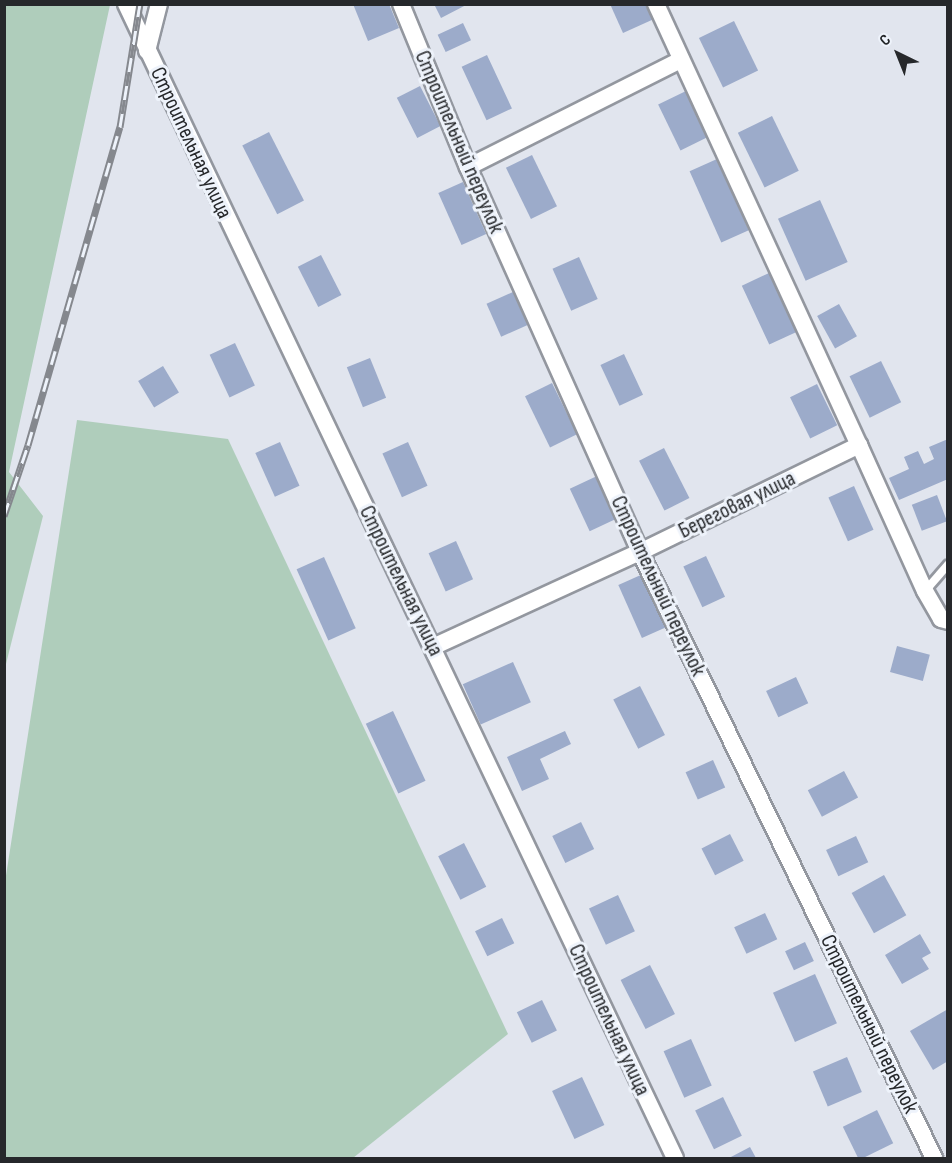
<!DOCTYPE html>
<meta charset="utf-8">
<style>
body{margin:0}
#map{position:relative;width:952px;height:1163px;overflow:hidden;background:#e1e5ee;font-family:"Sofia Sans Condensed",sans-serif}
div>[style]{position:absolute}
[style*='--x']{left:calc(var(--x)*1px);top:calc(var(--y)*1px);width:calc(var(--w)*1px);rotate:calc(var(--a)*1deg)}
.green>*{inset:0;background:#afcdbb}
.building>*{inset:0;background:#9cabca;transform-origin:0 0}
.roads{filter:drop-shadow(2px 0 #93979f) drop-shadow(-2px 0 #93979f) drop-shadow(0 2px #93979f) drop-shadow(0 -2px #93979f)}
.service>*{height:8px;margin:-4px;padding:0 4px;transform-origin:4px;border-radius:4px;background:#fff}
.minor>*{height:16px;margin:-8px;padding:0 8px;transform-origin:8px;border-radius:8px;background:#fff}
.rail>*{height:7px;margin-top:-3.5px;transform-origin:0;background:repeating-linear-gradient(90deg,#eef3fb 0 14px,#85888e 0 28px);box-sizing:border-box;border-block:2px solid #85888e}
span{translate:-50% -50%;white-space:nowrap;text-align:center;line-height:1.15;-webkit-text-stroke:6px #eef3fb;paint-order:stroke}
.street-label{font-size:22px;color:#26282b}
.frame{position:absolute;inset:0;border:6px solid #26282b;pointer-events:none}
.north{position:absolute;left:868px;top:24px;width:60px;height:60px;-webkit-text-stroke:4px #eef3fb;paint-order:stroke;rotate:317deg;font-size:16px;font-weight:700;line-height:24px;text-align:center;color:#26282b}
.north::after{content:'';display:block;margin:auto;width:21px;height:27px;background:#26282b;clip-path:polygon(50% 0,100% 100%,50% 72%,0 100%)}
</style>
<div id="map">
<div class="green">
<div style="clip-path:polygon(5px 4px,110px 5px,9px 472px,43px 516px,5px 668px)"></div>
<div style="clip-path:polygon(77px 420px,228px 439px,508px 1034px,353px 1158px,5px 1158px,5px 882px)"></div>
</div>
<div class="building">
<div style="clip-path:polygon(353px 4px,389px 4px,399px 28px,368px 41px)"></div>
<div style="clip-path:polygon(434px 4px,468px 4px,441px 18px)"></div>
<div style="clip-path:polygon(610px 4px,647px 4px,654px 19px,623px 33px)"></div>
<div style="left:734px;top:21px;width:55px;height:39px;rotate:64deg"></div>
<div style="left:463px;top:23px;width:19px;height:28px;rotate:65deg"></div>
<div style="left:487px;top:55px;width:59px;height:28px;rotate:65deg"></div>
<div style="left:420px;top:86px;width:45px;height:26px;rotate:63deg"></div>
<div style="left:686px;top:91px;width:51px;height:31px;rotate:64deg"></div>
<div style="left:772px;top:116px;width:61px;height:38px;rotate:64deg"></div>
<div style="left:269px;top:132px;width:77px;height:30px;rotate:63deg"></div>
<div style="left:532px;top:155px;width:57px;height:29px;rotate:64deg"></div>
<div style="left:717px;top:159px;width:78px;height:30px;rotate:66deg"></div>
<div style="left:463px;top:182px;width:57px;height:27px;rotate:66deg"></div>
<div style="left:820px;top:200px;width:68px;height:46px;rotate:66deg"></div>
<div style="left:321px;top:255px;width:45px;height:26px;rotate:63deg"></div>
<div style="left:579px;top:257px;width:46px;height:29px;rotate:66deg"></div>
<div style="left:769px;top:273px;width:65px;height:30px;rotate:65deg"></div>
<div style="left:513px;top:292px;width:36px;height:29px;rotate:66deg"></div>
<div style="left:839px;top:304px;width:37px;height:25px;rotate:61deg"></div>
<div style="left:235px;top:343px;width:47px;height:28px;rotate:65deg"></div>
<div style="left:624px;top:354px;width:45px;height:26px;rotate:65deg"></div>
<div style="left:370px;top:358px;width:43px;height:25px;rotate:68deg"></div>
<div style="left:881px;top:361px;width:46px;height:35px;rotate:64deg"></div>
<div style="left:163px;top:366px;width:31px;height:29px;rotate:59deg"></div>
<div style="left:552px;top:383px;width:57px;height:30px;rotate:64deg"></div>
<div style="left:817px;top:384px;width:46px;height:30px;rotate:64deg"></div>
<div style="clip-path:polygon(948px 439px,948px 479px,899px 500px,889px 478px,909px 469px,904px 457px,918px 451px,924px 464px,934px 459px,929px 447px)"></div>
<div style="left:280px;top:442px;width:48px;height:27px;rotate:66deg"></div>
<div style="left:408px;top:442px;width:48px;height:28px;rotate:66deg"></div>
<div style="left:664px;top:448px;width:56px;height:28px;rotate:63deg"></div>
<div style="left:597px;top:476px;width:47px;height:30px;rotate:65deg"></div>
<div style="left:854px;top:486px;width:48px;height:28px;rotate:66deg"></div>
<div style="left:937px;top:495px;width:28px;height:27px;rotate:69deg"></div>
<div style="left:456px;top:541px;width:42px;height:30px;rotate:66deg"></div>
<div style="left:706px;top:556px;width:45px;height:25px;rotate:65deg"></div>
<div style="left:324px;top:557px;width:78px;height:30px;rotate:66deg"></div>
<div style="left:643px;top:574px;width:58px;height:27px;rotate:66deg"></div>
<div style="left:897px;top:646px;width:34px;height:27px;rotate:15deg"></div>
<div style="left:513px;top:662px;width:44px;height:55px;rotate:66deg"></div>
<div style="left:796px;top:677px;width:29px;height:33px;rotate:65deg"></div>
<div style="left:640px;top:686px;width:55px;height:30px;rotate:63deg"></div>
<div style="left:393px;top:711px;width:77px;height:30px;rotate:65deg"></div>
<div style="clip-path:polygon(565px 731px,571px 744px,540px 759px,549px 779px,522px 791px,507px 757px)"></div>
<div style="left:713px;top:760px;width:30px;height:30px;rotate:66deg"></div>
<div style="left:844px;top:771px;width:30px;height:41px;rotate:62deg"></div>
<div style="left:581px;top:822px;width:30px;height:32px;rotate:64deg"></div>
<div style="left:730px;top:834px;width:30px;height:32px;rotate:63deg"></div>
<div style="left:856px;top:836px;width:29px;height:33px;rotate:65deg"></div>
<div style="left:464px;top:843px;width:49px;height:29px;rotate:63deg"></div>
<div style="left:884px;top:875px;width:46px;height:37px;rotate:61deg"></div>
<div style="left:618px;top:895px;width:40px;height:32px;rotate:65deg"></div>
<div style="left:765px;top:913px;width:29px;height:34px;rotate:65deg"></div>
<div style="left:502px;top:918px;width:28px;height:30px;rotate:64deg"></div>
<div style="clip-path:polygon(920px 934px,931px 953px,922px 958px,929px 969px,902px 984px,885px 955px)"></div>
<div style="left:805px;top:942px;width:21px;height:22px;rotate:65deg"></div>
<div style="left:650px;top:965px;width:55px;height:33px;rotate:63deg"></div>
<div style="left:815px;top:974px;width:54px;height:46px;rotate:66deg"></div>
<div style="left:542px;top:1000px;width:34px;height:28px;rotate:64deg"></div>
<div style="clip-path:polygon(948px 1009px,948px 1061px,933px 1070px,910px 1031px)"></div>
<div style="left:691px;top:1039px;width:51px;height:30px;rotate:66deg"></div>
<div style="left:847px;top:1057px;width:38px;height:37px;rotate:67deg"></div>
<div style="left:582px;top:1077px;width:53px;height:33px;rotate:65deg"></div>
<div style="left:723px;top:1097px;width:43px;height:31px;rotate:64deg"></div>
<div style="left:877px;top:1110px;width:37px;height:38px;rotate:64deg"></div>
<div style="clip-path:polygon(750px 1147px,756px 1158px,729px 1158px)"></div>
</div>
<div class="roads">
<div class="service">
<div style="--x:925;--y:591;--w:35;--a:-49"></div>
</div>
<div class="minor">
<div style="--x:126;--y:4;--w:1278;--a:64.56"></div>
<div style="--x:401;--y:4;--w:176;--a:67.7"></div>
<div style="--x:468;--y:167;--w:422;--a:65.9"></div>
<div style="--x:640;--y:552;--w:674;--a:64.12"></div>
<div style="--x:656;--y:4;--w:485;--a:65.3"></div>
<div style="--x:147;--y:51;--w:49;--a:-75.7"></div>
<div style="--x:468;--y:167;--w:238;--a:-26.7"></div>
<div style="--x:433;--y:647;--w:228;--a:-24.7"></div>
<div style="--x:640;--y:552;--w:244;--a:-26"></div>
<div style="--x:859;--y:445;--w:160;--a:65.7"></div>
<div style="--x:925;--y:591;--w:32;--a:60"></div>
<div style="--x:941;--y:619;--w:7;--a:16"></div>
</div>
</div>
<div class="rail">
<div style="--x:4;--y:516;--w:75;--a:-71.3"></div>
<div style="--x:28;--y:445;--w:331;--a:-73.9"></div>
<div style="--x:120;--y:127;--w:125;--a:-80.8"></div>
</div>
<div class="street-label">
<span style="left:459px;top:142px;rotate:67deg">Строительный переулок</span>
<span style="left:191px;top:143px;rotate:65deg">Строительная улица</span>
<span style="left:737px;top:505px;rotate:-26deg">Береговая улица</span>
<span style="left:401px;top:581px;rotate:64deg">Строительная улица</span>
<span style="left:658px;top:586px;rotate:65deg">Строительный переулок</span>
<span style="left:609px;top:1020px;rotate:65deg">Строительная улица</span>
<span style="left:869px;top:1024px;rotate:64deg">Строительный переулок</span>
</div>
<div class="frame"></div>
<div class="north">С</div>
</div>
